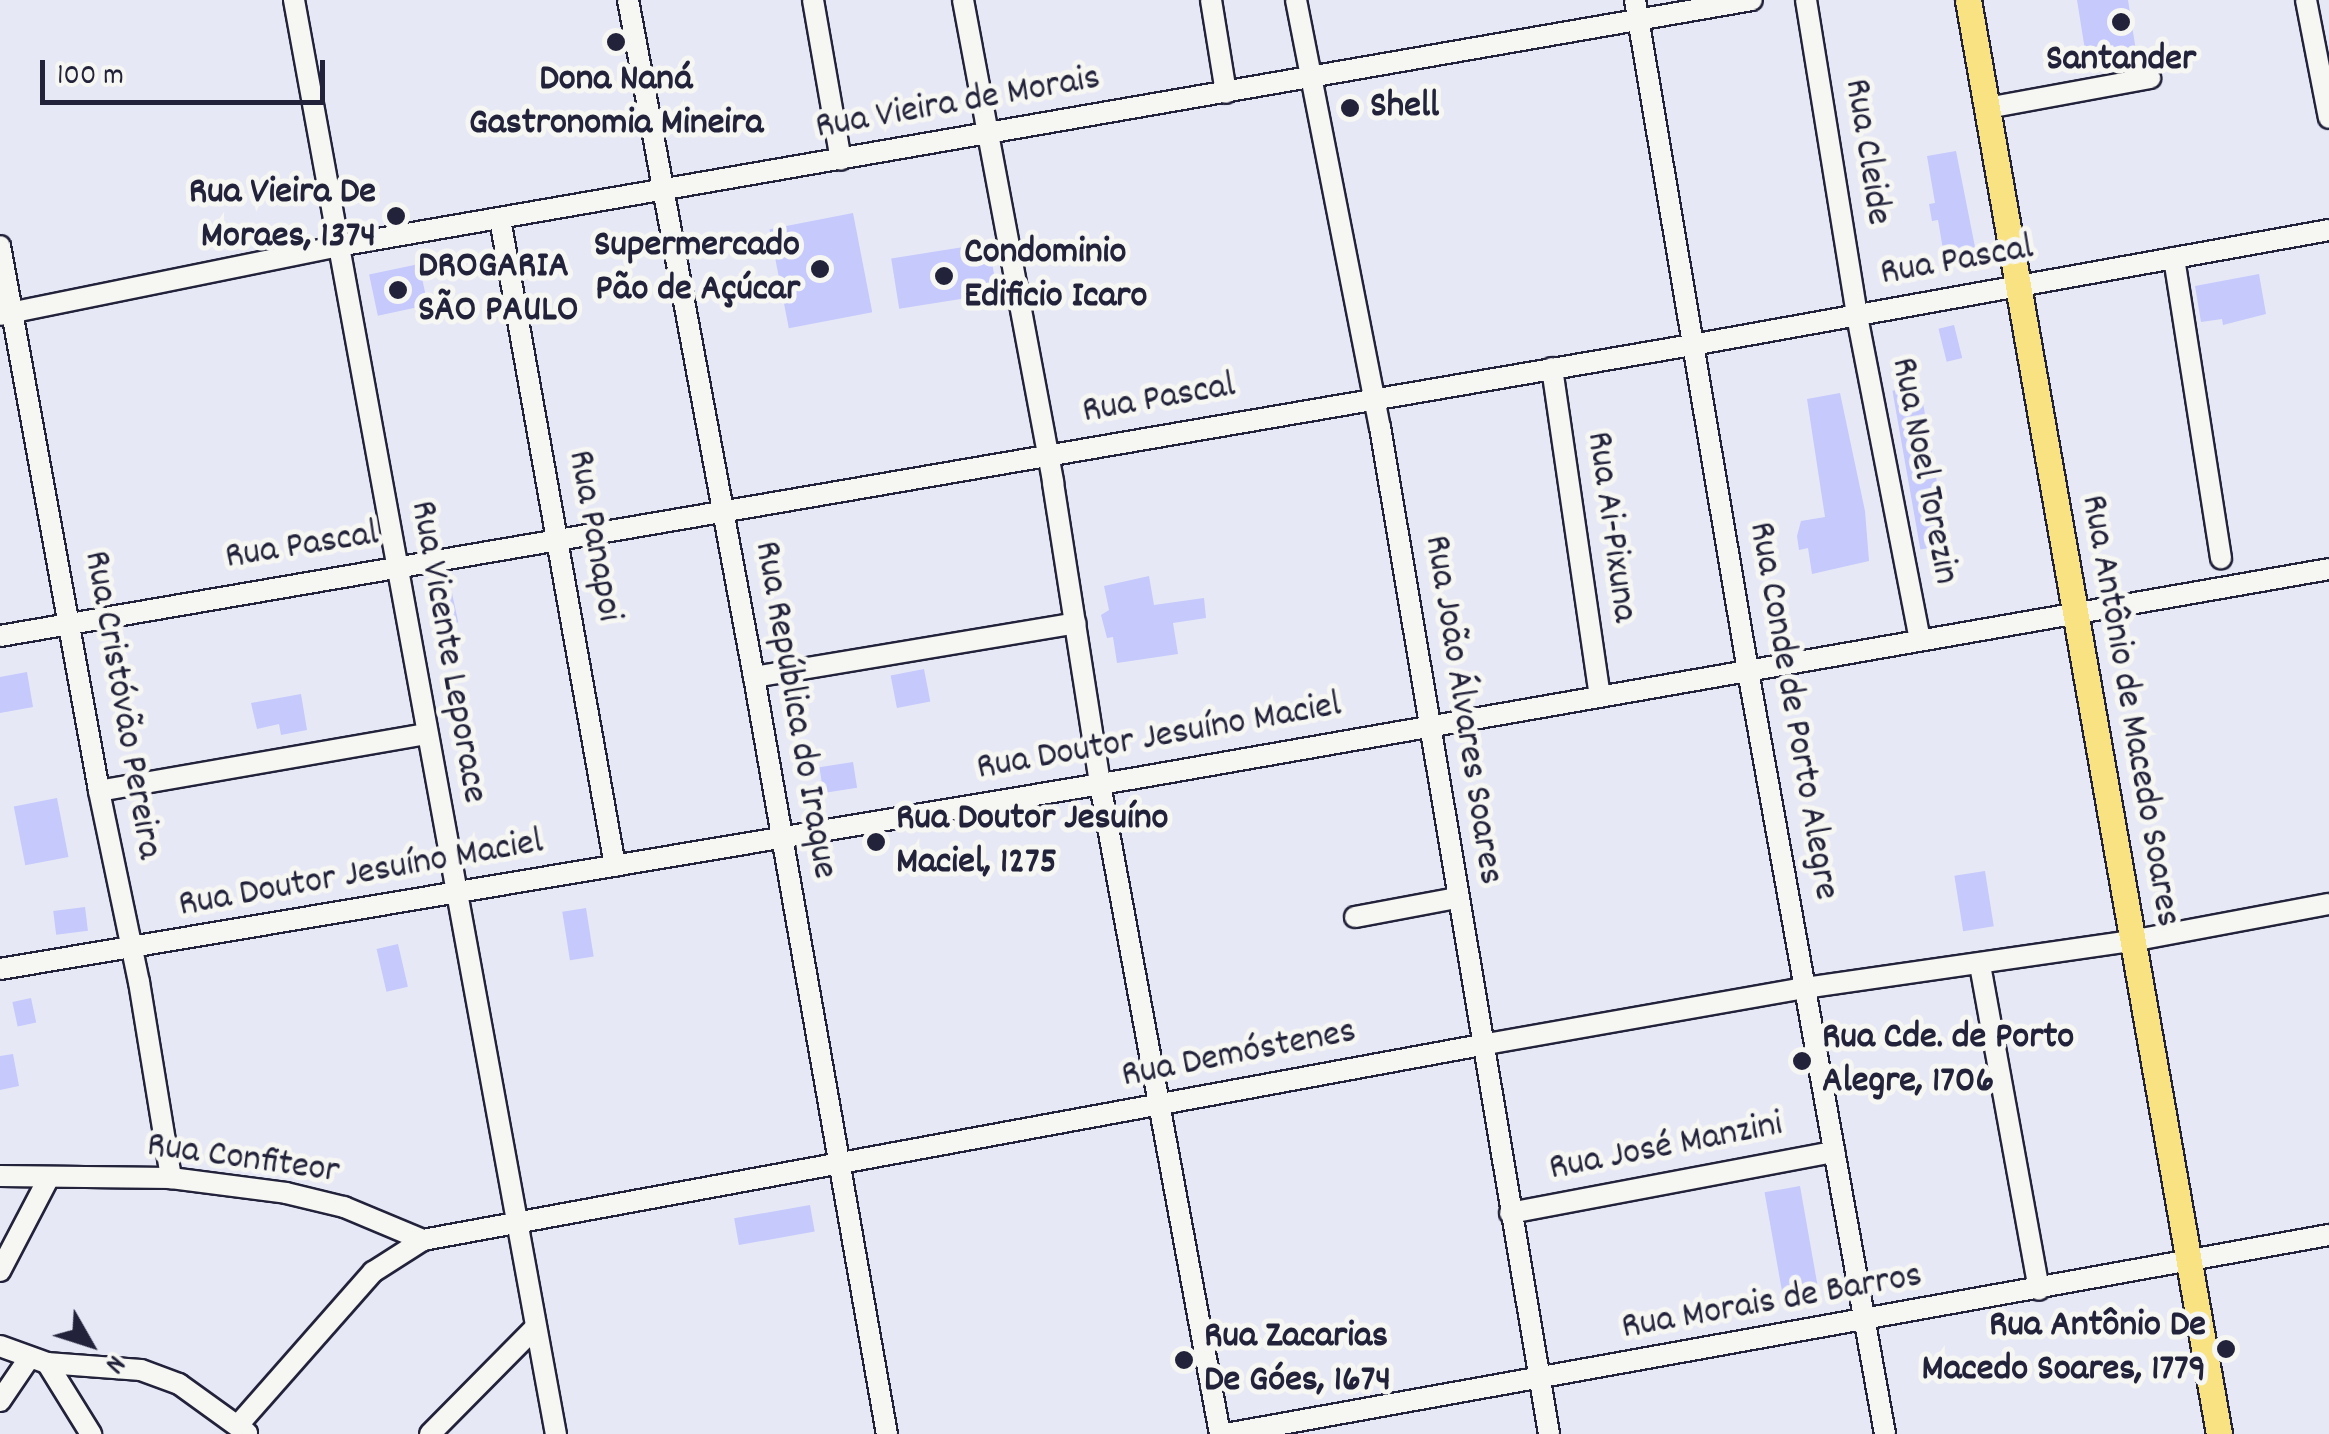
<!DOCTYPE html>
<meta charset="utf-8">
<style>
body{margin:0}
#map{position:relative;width:2329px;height:1434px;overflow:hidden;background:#e7e8f5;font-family:Dekko,sans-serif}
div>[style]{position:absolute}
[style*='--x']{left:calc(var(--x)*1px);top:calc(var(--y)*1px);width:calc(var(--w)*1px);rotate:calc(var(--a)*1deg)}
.building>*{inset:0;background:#c5c9fc;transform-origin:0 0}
.roads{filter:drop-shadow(2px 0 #22223b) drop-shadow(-2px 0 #22223b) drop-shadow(0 2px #22223b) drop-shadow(0 -2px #22223b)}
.minor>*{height:20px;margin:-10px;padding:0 10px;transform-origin:10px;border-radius:10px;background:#f6f6f2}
.major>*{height:25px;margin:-12.5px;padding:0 12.5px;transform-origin:12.5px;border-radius:12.5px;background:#f8e281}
.dots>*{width:28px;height:28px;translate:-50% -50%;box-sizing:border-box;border:5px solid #f6f6f2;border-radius:50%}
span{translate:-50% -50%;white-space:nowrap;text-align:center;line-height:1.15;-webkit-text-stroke:10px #f6f6f2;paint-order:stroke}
.poi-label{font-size:38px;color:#22223b;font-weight:700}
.left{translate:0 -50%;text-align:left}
.right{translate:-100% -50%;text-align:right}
.street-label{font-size:38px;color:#22223b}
.north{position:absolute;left:40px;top:1294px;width:100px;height:100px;-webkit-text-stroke:8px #f6f6f2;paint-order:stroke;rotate:129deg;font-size:28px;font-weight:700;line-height:40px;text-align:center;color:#22223b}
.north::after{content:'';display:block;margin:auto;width:35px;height:45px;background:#22223b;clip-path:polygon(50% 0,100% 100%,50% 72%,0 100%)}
.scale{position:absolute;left:40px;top:60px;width:285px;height:45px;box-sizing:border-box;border:5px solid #22223b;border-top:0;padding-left:12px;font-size:30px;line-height:35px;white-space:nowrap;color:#22223b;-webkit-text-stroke:8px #f6f6f2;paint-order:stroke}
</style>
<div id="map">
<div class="building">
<div style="clip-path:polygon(2077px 0,2128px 0,2136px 51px,2115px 54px,2113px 45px,2085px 50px)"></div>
<div style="clip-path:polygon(1956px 151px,1978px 262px,1946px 267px,1938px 220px,1932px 221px,1929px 204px,1935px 203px,1927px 156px)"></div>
<div style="left:853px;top:213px;width:101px;height:85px;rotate:79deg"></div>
<div style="left:989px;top:243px;width:51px;height:99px;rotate:81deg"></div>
<div style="left:419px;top:264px;width:42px;height:51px;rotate:78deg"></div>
<div style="clip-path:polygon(2259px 274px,2266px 314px,2223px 325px,2222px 319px,2201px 322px,2195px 286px)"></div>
<div style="left:1954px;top:325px;width:34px;height:16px;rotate:76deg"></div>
<div style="left:1920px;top:386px;width:161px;height:28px;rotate:80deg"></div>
<div style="clip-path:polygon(1840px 393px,1865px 511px,1869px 561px,1812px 574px,1808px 548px,1799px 550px,1797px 536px,1801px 521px,1825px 517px,1807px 399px)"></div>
<div style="clip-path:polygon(1149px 576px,1154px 605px,1204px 598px,1206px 618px,1173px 623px,1178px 654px,1117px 663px,1113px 637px,1107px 638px,1101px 615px,1109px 610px,1104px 586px)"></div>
<div style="left:452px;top:593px;width:30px;height:19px;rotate:78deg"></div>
<div style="left:924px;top:669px;width:33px;height:34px;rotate:79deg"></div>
<div style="clip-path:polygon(27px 672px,33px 707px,0 713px,0 677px)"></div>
<div style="clip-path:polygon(301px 694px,307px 730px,281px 735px,279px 724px,257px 729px,251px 703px)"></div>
<div style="left:853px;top:762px;width:26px;height:34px;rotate:81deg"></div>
<div style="left:57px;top:798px;width:60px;height:44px;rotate:79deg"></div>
<div style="left:1985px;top:871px;width:56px;height:31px;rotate:81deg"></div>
<div style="left:85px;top:907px;width:24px;height:32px;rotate:83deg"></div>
<div style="left:586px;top:908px;width:49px;height:24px;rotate:81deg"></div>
<div style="left:398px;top:944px;width:44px;height:22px;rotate:77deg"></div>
<div style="left:31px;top:998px;width:25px;height:19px;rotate:78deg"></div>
<div style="clip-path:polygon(13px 1054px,19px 1086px,0 1090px,0 1056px)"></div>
<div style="left:1800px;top:1186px;width:115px;height:36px;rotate:80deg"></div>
<div style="left:810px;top:1205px;width:27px;height:77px;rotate:80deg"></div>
</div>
<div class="roads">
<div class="minor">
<div style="--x:294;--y:0;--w:1458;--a:79.65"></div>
<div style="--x:628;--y:0;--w:689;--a:79.46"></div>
<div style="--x:754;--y:677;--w:769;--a:80.04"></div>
<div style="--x:813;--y:0;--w:162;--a:80.1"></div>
<div style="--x:963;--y:0;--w:491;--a:79.4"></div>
<div style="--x:1053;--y:483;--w:305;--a:81.1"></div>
<div style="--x:1100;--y:784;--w:661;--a:79.54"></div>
<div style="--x:1211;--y:0;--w:94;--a:80.8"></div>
<div style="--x:1296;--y:0;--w:435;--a:78.9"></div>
<div style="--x:1380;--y:427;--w:1021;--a:80.47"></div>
<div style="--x:1635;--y:0;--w:680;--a:80.44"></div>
<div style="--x:1748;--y:671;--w:775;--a:79.82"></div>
<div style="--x:1806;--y:0;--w:320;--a:80.8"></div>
<div style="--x:1857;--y:316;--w:330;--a:79"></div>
<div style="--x:2306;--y:0;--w:120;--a:79"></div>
<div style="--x:1987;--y:108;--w:166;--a:-10.4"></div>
<div style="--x:500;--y:219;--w:657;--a:79.92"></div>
<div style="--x:0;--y:246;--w:554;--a:79.7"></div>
<div style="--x:99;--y:791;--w:195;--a:78.2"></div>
<div style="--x:139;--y:982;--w:199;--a:80.7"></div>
<div style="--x:2174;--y:258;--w:304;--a:81.1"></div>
<div style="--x:0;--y:315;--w:345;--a:-11.5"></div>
<div style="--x:338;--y:246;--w:1435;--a:-9.87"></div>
<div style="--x:1552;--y:368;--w:332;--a:81.7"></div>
<div style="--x:0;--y:636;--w:1717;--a:-9.76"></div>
<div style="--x:1692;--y:345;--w:647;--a:-10.23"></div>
<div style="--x:754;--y:677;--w:326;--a:-9.5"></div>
<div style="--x:99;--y:791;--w:330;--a:-9.9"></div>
<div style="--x:1355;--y:917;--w:104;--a:-10.6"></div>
<div style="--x:1980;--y:965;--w:330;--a:79.7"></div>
<div style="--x:0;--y:969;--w:1147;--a:-9.54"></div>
<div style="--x:1131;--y:779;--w:1216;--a:-9.94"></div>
<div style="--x:0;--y:1176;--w:171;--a:0.7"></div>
<div style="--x:171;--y:1178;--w:116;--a:7.4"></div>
<div style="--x:286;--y:1193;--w:60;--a:13.6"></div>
<div style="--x:344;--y:1207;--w:86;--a:22.7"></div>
<div style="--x:1510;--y:1213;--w:330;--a:-10.7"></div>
<div style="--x:0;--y:1271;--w:104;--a:-62.4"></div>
<div style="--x:0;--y:1346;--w:50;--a:19.9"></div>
<div style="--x:47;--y:1363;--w:94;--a:4.3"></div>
<div style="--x:141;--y:1370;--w:40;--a:20.2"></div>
<div style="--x:179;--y:1384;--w:84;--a:35.8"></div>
<div style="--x:47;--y:1363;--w:84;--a:58.2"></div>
<div style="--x:0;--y:1401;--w:53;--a:-55.7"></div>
<div style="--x:239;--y:1424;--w:203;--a:-48.6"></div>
<div style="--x:373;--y:1272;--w:59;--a:-32.6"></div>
<div style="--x:423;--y:1240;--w:1076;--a:-10.44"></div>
<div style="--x:1481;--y:1045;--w:329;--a:-10"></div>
<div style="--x:1805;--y:988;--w:329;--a:-8.2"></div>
<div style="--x:2131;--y:941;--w:201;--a:-10.6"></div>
<div style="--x:430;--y:1434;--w:149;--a:-45.3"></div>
<div style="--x:1226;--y:1434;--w:1121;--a:-10.23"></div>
</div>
<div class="major">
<div style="--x:1968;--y:0;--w:1456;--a:80.07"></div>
</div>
</div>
<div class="dots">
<div style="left:2121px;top:22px;background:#22223b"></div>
<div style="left:616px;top:42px;background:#22223b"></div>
<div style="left:1350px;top:108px;background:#22223b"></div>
<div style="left:396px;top:216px;background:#22223b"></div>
<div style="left:820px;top:269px;background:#22223b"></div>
<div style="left:944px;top:276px;background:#22223b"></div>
<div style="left:398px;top:290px;background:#22223b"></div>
<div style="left:876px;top:842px;background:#22223b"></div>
<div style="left:1802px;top:1061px;background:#22223b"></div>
<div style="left:2226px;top:1349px;background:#22223b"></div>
<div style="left:1184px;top:1360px;background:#22223b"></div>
</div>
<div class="poi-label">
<span style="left:2121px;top:61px">Santander</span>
<span style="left:616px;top:103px">Dona Naná<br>Gastronomia Mineira</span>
<span class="left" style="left:1370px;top:108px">Shell</span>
<span class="right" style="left:376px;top:216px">Rua Vieira De<br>Moraes, 1374</span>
<span class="right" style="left:800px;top:269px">Supermercado<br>Pão de Açúcar</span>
<span class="left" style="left:964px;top:276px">Condominio<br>Edificio Icaro</span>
<span class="left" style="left:418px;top:290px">DROGARIA<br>SÃO PAULO</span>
<span class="left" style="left:896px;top:842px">Rua Doutor Jesuíno<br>Maciel, 1275</span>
<span class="left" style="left:1822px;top:1061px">Rua Cde. de Porto<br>Alegre, 1706</span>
<span class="right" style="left:2206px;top:1349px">Rua Antônio De<br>Macedo Soares, 1779</span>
<span class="left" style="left:1204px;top:1360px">Rua Zacarias<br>De Góes, 1674</span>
</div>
<div class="street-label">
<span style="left:958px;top:104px;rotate:-10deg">Rua Vieira de Morais</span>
<span style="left:1866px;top:152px;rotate:81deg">Rua Cleide</span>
<span style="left:1957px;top:262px;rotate:-10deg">Rua Pascal</span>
<span style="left:1159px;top:400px;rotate:-10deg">Rua Pascal</span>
<span style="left:1923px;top:471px;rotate:79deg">Rua Noel Torezin</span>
<span style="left:1610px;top:527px;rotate:82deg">Rua Ai-Pixuna</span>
<span style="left:593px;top:536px;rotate:80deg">Rua Panapoi</span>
<span style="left:302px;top:547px;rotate:-9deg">Rua Pascal</span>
<span style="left:447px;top:652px;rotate:80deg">Rua Vicente Leporace</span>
<span style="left:121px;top:705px;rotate:80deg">Rua Cristóvão Pereira</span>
<span style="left:794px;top:710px;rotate:80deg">Rua República do Iraque</span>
<span style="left:1462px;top:710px;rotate:81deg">Rua João Álvares Soares</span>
<span style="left:1792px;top:711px;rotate:80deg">Rua Conde de Porto Alegre</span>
<span style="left:2129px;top:711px;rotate:80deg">Rua Antônio de Macedo Soares</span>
<span style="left:1159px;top:738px;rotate:-10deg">Rua Doutor Jesuíno Maciel</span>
<span style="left:361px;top:875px;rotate:-10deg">Rua Doutor Jesuíno Maciel</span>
<span style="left:1239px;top:1055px;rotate:-11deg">Rua Demóstenes</span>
<span style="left:1666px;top:1148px;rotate:-11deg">Rua José Manzini</span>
<span style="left:243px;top:1160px;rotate:8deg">Rua Confiteor</span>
<span style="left:1772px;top:1303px;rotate:-10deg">Rua Morais de Barros</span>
</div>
<div class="north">N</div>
<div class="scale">100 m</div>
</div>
